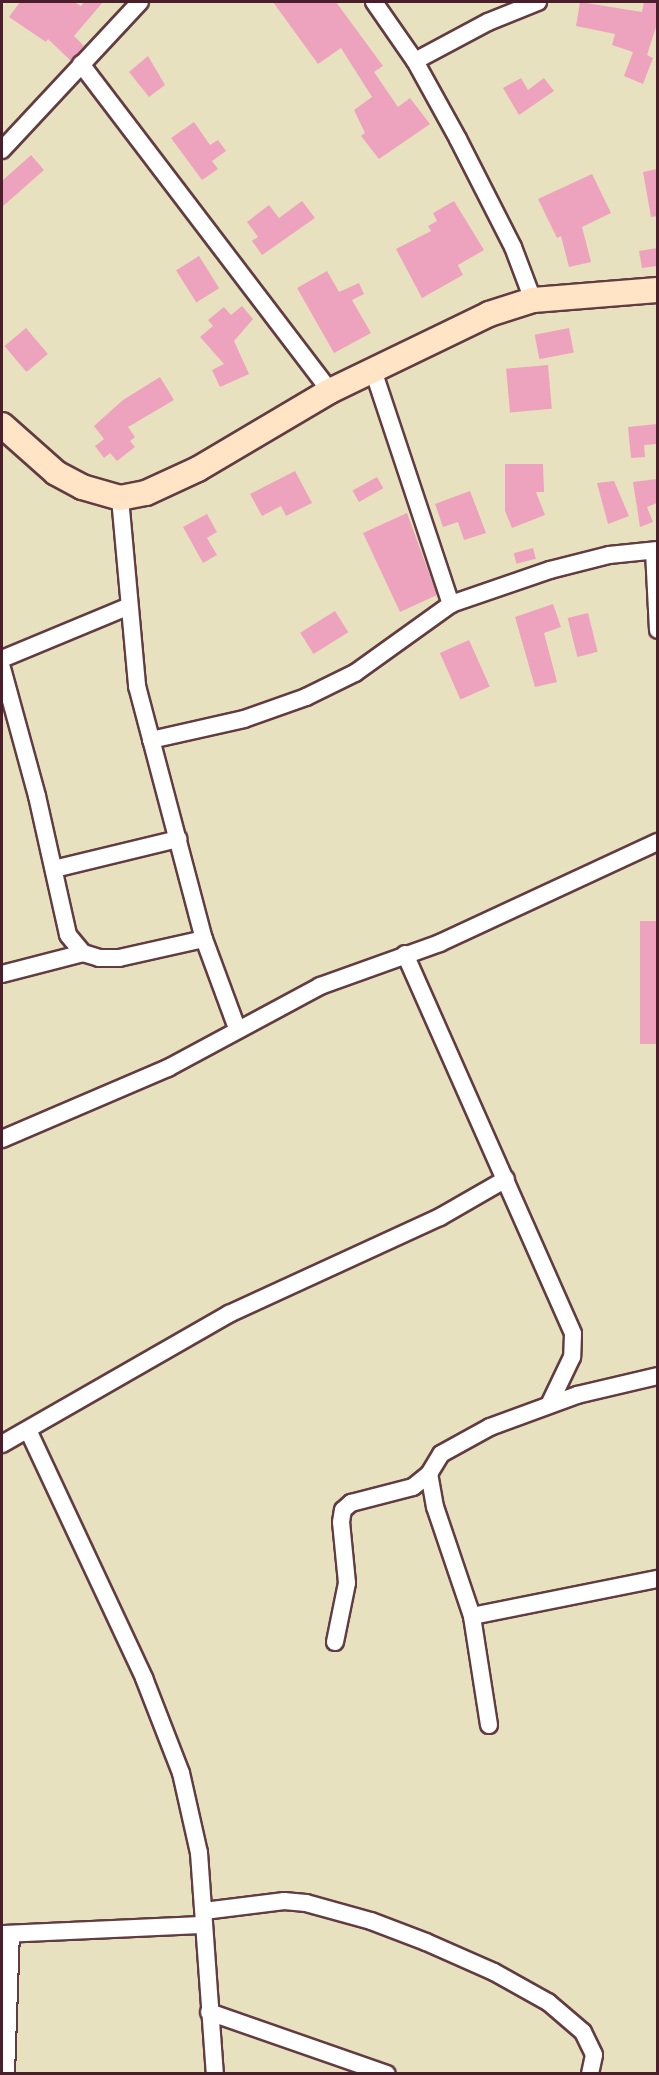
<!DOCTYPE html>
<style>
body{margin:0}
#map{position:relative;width:659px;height:2075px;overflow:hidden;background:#e8e1bf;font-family:Sriracha,sans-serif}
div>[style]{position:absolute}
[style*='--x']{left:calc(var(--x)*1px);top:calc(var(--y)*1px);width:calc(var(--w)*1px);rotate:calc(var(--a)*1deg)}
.building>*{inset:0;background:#eda3bd;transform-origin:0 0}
.roads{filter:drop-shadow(2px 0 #623c41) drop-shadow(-2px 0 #623c41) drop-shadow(0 2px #623c41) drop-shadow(0 -2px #623c41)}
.street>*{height:16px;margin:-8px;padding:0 8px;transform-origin:8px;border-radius:8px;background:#fff}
.secondary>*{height:24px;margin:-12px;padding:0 12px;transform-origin:12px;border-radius:12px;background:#ffe4c6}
span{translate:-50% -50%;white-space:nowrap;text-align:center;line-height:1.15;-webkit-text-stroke:4.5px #fdfcf7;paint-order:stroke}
.frame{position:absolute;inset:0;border:3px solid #4a1f2b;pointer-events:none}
</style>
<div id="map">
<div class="building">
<div style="clip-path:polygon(20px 2px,74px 2px,81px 6px,84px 2px,103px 2px,74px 36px,84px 46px,71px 61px,48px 39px,46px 42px,9px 17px)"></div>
<div style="clip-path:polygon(273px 2px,336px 2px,383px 66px,374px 72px,398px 107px,410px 98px,430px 124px,379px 159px,361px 136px,365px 133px,354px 110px,372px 97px,341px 48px,318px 64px)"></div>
<div style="clip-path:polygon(580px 2px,642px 12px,644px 2px,657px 2px,657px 24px,647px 55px,653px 58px,643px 84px,624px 76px,633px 52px,612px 45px,615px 34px,576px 26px)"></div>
<div style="clip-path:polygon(148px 56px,165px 85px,149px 97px,129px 72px)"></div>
<div style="clip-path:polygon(521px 78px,528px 90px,544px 78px,554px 91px,519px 115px,503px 88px)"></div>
<div style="clip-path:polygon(194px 122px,210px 145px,218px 140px,226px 151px,212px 161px,218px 169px,202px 180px,171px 138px)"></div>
<div style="clip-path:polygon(31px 155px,44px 170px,2px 207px,2px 181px)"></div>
<div style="clip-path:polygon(657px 169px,657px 216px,651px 217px,643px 172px)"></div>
<div style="clip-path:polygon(592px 174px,611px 213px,582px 227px,591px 262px,569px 267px,561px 236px,557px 238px,538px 199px)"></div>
<div style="clip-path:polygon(302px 201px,315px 218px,262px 255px,252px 241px,258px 237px,247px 222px,269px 205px,279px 218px)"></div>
<div style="clip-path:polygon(454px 201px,484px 250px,458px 265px,463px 275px,422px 298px,396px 249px,431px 231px,428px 226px,437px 221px,433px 213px)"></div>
<div style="clip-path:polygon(657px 248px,657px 266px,642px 268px,639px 251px)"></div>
<div style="left:199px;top:256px;width:38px;height:27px;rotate:58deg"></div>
<div style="clip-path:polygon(327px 271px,339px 292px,359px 283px,364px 294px,352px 300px,371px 333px,334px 353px,297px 288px)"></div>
<div style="clip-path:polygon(242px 306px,253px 319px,234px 341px,249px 374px,220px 387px,212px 370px,224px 364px,200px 337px,213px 326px,208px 320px,224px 307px,231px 315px)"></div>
<div style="left:26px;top:328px;width:34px;height:28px;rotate:50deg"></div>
<div style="left:569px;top:328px;width:25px;height:35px;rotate:79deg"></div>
<div style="left:548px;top:365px;width:44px;height:42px;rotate:85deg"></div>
<div style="clip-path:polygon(160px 377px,174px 400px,128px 427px,135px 437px,130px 441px,135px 447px,117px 461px,110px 453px,104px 458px,95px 446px,104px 439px,94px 426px,123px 400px)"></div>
<div style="clip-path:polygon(657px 424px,657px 444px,644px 445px,645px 457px,631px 458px,628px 427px)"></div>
<div style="clip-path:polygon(505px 464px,543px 464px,544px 492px,536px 492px,545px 515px,512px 528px,505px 511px)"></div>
<div style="clip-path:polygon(295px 471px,312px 503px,286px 516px,281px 506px,262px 516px,250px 494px)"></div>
<div style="left:377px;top:477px;width:13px;height:28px;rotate:61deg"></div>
<div style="clip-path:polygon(657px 479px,657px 503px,647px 507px,653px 522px,640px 527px,633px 482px)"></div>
<div style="clip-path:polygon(614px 481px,629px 516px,608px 524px,597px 483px)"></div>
<div style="clip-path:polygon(470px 491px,486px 533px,464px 540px,458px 522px,443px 527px,435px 504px)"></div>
<div style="clip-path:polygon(407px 513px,437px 595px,400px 612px,363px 533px)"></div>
<div style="clip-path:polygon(207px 514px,217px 532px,207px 538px,217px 555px,203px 563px,183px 527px)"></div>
<div style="left:533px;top:548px;width:11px;height:20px;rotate:75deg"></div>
<div style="clip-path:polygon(553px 604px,561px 627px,544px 633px,557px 682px,535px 687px,515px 617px)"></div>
<div style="left:335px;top:611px;width:25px;height:41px;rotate:58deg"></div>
<div style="left:588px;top:613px;width:40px;height:21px;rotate:76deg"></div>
<div style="left:469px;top:640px;width:51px;height:32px;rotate:66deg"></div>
<div style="left:640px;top:921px;width:17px;height:123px"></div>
</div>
<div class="roads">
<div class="street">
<div style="--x:374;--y:2;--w:72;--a:55.2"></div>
<div style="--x:415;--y:61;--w:89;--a:61.1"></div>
<div style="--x:458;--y:139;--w:121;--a:63"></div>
<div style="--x:513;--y:247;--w:57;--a:69.3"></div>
<div style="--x:415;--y:61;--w:83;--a:-28.1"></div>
<div style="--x:488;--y:22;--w:54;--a:-21.8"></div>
<div style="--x:81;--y:64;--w:411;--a:52.7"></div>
<div style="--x:2;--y:150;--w:202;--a:-47"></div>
<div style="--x:373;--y:370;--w:247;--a:71.6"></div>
<div style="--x:120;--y:498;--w:189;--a:84.8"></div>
<div style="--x:137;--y:686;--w:262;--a:75.2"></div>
<div style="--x:204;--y:939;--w:95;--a:69.7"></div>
<div style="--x:654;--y:551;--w:79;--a:87.1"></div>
<div style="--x:2;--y:659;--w:135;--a:-22.6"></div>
<div style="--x:2;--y:668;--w:133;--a:74.7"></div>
<div style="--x:37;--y:796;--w:142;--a:77.4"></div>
<div style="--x:68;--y:935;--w:23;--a:50"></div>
<div style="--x:83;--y:953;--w:17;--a:17"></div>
<div style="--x:99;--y:958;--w:20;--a:0"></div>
<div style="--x:119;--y:958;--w:87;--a:-12.6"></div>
<div style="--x:151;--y:740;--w:95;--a:-12.7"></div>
<div style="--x:244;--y:719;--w:66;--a:-19.5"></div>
<div style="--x:306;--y:697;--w:55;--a:-26.1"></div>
<div style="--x:355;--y:673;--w:118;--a:-35.7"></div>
<div style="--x:451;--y:604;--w:105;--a:-19"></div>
<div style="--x:550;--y:570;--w:61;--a:-14.3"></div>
<div style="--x:609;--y:555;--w:49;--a:-5.8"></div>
<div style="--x:54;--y:869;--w:128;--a:-13.6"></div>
<div style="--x:405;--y:954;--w:415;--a:66.1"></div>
<div style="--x:573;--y:1334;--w:23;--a:92"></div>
<div style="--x:572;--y:1357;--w:51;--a:115.6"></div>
<div style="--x:2;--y:974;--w:84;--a:-14.5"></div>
<div style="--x:2;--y:1139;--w:181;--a:-23.2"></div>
<div style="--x:168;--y:1068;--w:173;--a:-28.3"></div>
<div style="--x:320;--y:986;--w:127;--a:-19.7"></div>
<div style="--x:440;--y:943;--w:240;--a:-24.9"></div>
<div style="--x:28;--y:1430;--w:274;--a:64.9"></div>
<div style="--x:144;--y:1678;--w:102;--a:68.7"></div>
<div style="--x:181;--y:1773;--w:82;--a:77.3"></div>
<div style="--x:199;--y:1853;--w:222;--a:85.9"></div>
<div style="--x:2;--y:1444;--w:262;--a:-29.8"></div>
<div style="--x:229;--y:1314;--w:232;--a:-24.7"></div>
<div style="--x:440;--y:1217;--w:76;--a:-29.9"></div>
<div style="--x:472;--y:1616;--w:190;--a:-11.3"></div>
<div style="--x:335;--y:1642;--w:60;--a:-78.5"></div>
<div style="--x:347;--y:1583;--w:61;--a:-95.6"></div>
<div style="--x:341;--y:1522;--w:12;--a:-81"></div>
<div style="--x:343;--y:1510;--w:11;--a:-41"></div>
<div style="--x:351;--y:1503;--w:64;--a:-14.5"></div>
<div style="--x:413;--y:1487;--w:21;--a:-39"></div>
<div style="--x:489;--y:1725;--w:110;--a:-98.9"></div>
<div style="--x:472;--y:1616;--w:115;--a:-108.7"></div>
<div style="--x:435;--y:1507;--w:34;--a:-100"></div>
<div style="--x:429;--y:1474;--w:23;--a:-59"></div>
<div style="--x:441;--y:1454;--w:56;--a:-28.9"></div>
<div style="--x:490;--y:1427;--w:93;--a:-20.2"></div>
<div style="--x:577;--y:1395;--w:83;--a:-13.2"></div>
<div style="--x:204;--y:1911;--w:81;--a:-7.1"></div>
<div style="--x:284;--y:1901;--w:22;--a:5"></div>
<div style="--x:306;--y:1903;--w:67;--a:15.5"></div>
<div style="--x:371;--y:1921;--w:59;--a:20.9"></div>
<div style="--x:426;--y:1942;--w:74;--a:23.8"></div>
<div style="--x:494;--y:1972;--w:62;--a:29.1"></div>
<div style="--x:548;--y:2002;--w:46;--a:40.6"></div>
<div style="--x:583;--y:2032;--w:25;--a:64"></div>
<div style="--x:594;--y:2055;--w:19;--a:102"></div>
<div style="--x:2;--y:1934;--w:202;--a:-2.6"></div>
<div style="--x:209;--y:2012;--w:188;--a:19.2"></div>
<div style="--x:6;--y:2074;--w:140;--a:-88"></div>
</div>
<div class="secondary">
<div style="--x:2;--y:425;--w:72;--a:41.6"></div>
<div style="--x:56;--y:473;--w:30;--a:28"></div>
<div style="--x:82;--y:487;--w:40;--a:16"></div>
<div style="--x:120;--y:498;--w:26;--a:-11"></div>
<div style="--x:146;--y:493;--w:57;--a:-24.8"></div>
<div style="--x:198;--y:469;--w:153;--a:-30.6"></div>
<div style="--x:330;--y:391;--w:177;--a:-25.8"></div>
<div style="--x:489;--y:314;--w:46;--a:-17.7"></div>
<div style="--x:533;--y:300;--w:125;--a:-4.6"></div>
</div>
</div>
<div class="frame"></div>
</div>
